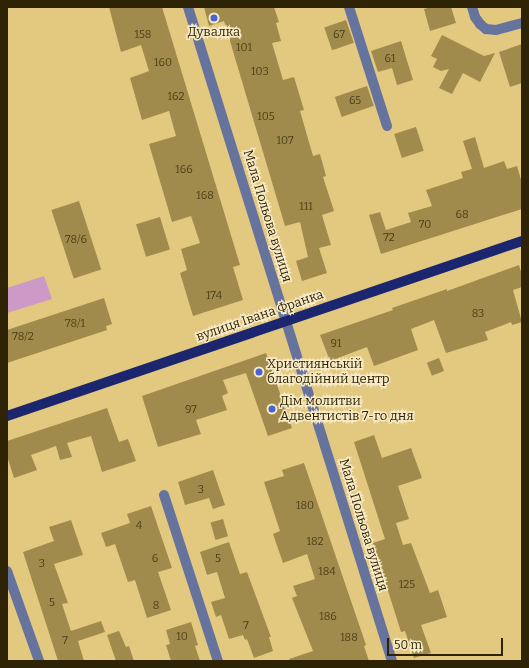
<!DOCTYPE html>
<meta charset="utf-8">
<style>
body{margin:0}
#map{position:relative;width:529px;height:668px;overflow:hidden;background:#e3c880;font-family:Bitter,serif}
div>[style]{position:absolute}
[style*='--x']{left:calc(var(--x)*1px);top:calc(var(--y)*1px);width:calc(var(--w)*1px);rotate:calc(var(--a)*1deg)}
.green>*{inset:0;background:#cd9ac7}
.building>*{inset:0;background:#a18b4c;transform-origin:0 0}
.minor>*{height:10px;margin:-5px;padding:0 5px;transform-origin:5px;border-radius:5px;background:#66739c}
.major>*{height:10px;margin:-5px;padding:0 5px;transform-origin:5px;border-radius:5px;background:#1b266e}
.dots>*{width:11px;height:11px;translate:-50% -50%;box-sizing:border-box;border:2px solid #f8ebc7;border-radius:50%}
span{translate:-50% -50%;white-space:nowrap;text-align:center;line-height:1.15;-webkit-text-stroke:3px #f8ebc7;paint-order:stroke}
.number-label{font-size:11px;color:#4b3d17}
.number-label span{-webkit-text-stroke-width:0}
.poi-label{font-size:13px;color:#2e2305}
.left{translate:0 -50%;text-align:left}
.street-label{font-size:13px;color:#2e2305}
.frame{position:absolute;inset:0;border:8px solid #2e2305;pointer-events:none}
.scale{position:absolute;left:387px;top:638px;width:116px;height:18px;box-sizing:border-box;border:2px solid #2e2305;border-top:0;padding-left:5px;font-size:12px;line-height:14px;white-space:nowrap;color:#2e2305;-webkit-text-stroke:3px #f8ebc7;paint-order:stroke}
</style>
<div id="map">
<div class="green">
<div style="clip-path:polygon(44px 276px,52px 299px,7px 313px,7px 288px)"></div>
</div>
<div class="building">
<div style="clip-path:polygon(109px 7px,162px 7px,240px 265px,233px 267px,243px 300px,193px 316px,180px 273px,187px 270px,181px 249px,200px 243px,191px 216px,172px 222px,149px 144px,176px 136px,169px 111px,142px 120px,130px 78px,149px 71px,141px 45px,121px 52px)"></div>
<div style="clip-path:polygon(204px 7px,274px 7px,279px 22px,276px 23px,281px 41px,272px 43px,283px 80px,294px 77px,304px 110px,300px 111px,313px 156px,320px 154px,326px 176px,323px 177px,334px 211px,322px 215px,331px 245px,319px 248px,327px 273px,302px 281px,296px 261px,308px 257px,300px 222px,285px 226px,224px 21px,209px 26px)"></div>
<div style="clip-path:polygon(431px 7px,451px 7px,456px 23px,430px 31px,424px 9px)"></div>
<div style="left:346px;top:20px;width:24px;height:23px;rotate:71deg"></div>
<div style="clip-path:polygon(442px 35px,484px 56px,495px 53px,480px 82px,463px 73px,452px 94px,439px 88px,449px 69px,441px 71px,433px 67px,437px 59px,431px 56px)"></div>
<div style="clip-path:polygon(401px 41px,413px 80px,397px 85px,392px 68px,378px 72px,371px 51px)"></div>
<div style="clip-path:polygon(522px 44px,522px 83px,510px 87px,499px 52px)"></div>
<div style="left:367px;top:86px;width:21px;height:34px;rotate:71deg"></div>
<div style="left:416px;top:127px;width:25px;height:23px;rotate:72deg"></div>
<div style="clip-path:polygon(475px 137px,484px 168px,504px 161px,507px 169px,517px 166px,522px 183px,522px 209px,381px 254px,369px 215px,380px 212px,386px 230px,411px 222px,408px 213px,432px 206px,426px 190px,463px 178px,461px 172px,472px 169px,463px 141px)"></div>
<div style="left:79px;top:201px;width:72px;height:29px;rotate:72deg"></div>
<div style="left:160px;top:217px;width:34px;height:25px;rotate:73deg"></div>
<div style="clip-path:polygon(519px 265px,522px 275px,522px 287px,513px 290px,522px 322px,512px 325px,511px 322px,485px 332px,488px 340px,446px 353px,434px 320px,411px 329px,418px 350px,374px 366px,367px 347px,330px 361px,320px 335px,393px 310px,392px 308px,447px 289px,447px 291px)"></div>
<div style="clip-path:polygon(104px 298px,112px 324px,106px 326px,107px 330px,7px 363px,7px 330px)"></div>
<div style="clip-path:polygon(266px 353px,292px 428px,268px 436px,246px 373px,223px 380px,228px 393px,222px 396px,227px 410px,196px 420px,201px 434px,158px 447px,142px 396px)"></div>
<div style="left:439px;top:358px;width:14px;height:13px;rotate:69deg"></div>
<div style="clip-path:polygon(107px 408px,119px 442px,128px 439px,136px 461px,102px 472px,91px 436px,67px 443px,72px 457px,60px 460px,56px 446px,31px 455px,37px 470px,14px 478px,7px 456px,7px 441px)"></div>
<div style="clip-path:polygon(374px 435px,382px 458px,411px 448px,422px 478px,398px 486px,409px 519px,396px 523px,403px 545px,411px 543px,430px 593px,438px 590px,447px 617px,421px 625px,431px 653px,414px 658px,405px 631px,401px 632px,373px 543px,385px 539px,354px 442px)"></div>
<div style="clip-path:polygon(304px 463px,366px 645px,364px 646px,369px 661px,290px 661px,289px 659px,313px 651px,292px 598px,297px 596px,293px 586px,315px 579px,307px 554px,283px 563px,273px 534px,280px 531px,264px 482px,284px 476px,282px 470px)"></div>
<div style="clip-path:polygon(213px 470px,225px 505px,213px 509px,209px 498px,185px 505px,178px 482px)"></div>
<div style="clip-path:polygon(151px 506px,172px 568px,158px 572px,171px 610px,147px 618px,135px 580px,128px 582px,115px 544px,106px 547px,101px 533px,130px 523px,127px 514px)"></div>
<div style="left:223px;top:519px;width:18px;height:13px;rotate:74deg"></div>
<div style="clip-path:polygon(71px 520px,83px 555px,54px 564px,68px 603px,62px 604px,71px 631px,101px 621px,105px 632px,78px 641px,84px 661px,58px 661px,23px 552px,54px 541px,49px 527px)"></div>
<div style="clip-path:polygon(229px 542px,240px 574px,247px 572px,271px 637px,269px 637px,273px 651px,254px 658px,247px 639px,245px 640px,243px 635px,229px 639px,221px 615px,216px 617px,211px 602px,225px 598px,217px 572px,207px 575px,200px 552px)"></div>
<div style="clip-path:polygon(191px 622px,198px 645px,195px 646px,200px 661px,171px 661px,166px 645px,170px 644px,166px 630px)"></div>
<div style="clip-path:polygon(119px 631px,126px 647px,129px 646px,134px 661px,116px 661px,107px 635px)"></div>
</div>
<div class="minor">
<div style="--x:188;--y:7;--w:685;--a:72.68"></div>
<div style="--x:349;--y:7;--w:125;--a:72.3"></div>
<div style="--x:472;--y:7;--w:10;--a:73"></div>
<div style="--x:475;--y:17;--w:9;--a:54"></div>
<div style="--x:480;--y:24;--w:8;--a:40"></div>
<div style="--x:486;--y:29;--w:10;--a:6"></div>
<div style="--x:496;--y:30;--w:27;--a:-15"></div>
<div style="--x:164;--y:495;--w:175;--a:72"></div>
<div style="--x:7;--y:571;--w:96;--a:70.4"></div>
</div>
<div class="major">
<div style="--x:7;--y:416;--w:544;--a:-18.77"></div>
</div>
<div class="dots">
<div style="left:214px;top:18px;background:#4962d6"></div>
<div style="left:259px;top:372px;background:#4962d6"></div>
<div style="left:272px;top:409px;background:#4962d6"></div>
</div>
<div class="number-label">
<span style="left:143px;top:35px">158</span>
<span style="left:339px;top:35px">67</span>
<span style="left:244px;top:48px">101</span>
<span style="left:390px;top:59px">61</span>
<span style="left:163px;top:63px">160</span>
<span style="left:260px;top:72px">103</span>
<span style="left:176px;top:97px">162</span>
<span style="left:355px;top:101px">65</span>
<span style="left:266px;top:117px">105</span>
<span style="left:285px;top:141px">107</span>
<span style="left:184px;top:170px">166</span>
<span style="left:205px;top:196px">168</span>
<span style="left:306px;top:207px">111</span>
<span style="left:462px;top:215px">68</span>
<span style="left:425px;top:225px">70</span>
<span style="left:389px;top:238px">72</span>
<span style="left:76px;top:240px">78/6</span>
<span style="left:214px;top:296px">174</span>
<span style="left:478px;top:314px">83</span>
<span style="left:75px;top:324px">78/1</span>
<span style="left:23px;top:337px">78/2</span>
<span style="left:336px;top:344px">91</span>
<span style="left:191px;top:410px">97</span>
<span style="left:201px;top:490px">3</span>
<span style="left:305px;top:506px">180</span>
<span style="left:139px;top:526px">4</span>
<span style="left:315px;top:542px">182</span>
<span style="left:155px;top:559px">6</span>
<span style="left:218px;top:559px">5</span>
<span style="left:42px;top:564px">3</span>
<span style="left:327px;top:572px">184</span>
<span style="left:407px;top:585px">125</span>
<span style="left:52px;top:603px">5</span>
<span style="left:156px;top:606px">8</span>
<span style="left:328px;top:617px">186</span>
<span style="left:246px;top:626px">7</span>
<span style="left:182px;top:637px">10</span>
<span style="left:349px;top:638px">188</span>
<span style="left:65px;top:641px">7</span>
</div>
<div class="poi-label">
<span style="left:214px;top:32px">Дувалка</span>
<span class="left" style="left:267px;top:372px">Християнській<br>благодійний центр</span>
<span class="left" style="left:280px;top:409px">Дім молитви<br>Адвентистів 7-го дня</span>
</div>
<div class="street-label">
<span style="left:267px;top:216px;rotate:73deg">Мала Польова вулиця</span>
<span style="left:260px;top:316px;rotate:-19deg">вулиця Івана Франка</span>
<span style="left:363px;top:525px;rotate:73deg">Мала Польова вулиця</span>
</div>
<div class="frame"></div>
<div class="scale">50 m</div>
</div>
